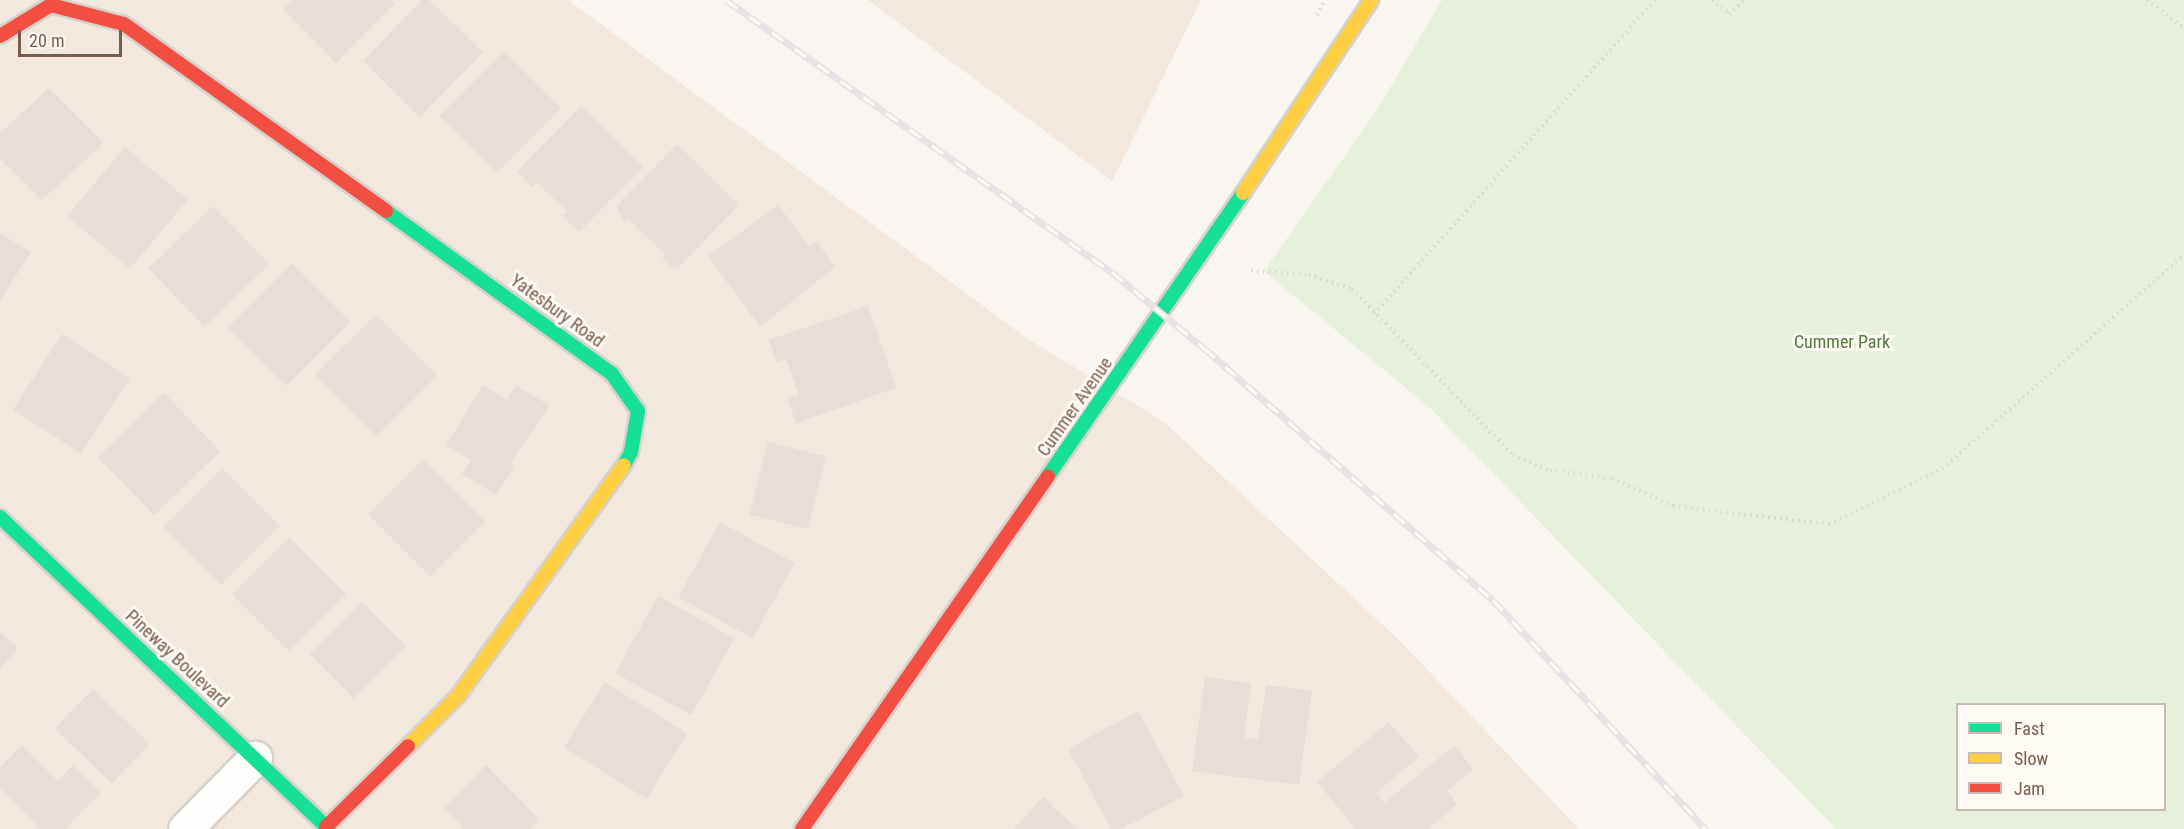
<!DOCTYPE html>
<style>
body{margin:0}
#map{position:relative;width:2184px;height:829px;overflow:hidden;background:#f9f5f0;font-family:"Roboto Condensed",sans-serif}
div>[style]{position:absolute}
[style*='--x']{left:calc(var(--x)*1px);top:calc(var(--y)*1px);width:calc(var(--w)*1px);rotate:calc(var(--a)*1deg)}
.residential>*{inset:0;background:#f2e8de}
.green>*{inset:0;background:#e7f0db}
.building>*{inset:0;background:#e6ded7;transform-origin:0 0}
.path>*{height:4px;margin-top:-2px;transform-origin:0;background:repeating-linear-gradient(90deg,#dcd5d0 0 1.5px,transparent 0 6px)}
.roads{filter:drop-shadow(2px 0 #d7d1cb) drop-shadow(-2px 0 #d7d1cb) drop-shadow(0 2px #d7d1cb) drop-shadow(0 -2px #d7d1cb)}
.street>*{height:33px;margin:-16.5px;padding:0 16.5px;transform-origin:16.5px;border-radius:16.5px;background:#fefefd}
.fast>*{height:14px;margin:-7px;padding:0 7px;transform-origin:7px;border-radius:7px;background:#16e098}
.slow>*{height:14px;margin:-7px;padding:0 7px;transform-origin:7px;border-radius:7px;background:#ffcf43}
.jam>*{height:14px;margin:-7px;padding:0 7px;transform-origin:7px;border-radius:7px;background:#f24e42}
.rail>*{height:7px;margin-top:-3.5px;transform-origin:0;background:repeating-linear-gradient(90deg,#fffaf3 0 14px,#e6e3e7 0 28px);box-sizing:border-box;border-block:2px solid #e6e3e7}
span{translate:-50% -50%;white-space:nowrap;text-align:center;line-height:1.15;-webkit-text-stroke:6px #fffaf3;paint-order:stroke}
.street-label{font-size:18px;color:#7a5c4d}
.park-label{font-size:18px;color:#537a41}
.legend{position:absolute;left:1956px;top:703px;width:210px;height:108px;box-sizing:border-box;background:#fffaf3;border:2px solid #cabbb1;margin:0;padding:8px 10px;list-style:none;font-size:18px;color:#7a5c4d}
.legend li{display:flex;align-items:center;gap:12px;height:30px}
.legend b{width:30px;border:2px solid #cabbb1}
.scale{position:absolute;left:18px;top:30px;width:104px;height:27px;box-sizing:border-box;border:3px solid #7a5c4d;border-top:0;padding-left:8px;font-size:18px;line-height:21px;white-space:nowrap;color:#7a5c4d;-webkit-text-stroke:4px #fffaf3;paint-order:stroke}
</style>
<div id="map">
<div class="residential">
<div style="clip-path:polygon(0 0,568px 0,1028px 339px,1164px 422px,1399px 640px,1579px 829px,0 829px)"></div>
<div style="clip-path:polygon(868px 0,1201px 0,1112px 181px)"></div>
</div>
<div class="green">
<div style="clip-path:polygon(evenodd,1442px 0,2184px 0,2184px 829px,1836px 829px,1429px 407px,1264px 271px,1377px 110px,1442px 0,1958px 704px,2164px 704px,2164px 810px,1958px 810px,1958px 704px)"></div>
</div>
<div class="building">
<div style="clip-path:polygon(292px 0,392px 0,395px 3px,336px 63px,283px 9px)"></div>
<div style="clip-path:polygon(422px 0,429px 0,483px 52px,420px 117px,363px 61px)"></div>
<div style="left:504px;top:51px;width:81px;height:91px;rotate:45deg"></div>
<div style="clip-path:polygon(49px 88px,104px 143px,42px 200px,0 159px,0 133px)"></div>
<div style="clip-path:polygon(581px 106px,643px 167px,579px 232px,562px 216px,567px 211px,537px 183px,532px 187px,517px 171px)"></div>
<div style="clip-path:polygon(677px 144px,739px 205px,679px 267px,672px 268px,662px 259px,666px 255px,628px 219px,625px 222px,616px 207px)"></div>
<div style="left:125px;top:147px;width:82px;height:90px;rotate:40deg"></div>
<div style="clip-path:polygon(778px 205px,810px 247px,817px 242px,835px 267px,760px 327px,708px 256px)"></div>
<div style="left:213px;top:206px;width:81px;height:90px;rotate:46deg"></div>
<div style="clip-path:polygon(0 233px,31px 252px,0 301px)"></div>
<div style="left:292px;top:263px;width:83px;height:91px;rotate:45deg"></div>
<div style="clip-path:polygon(868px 306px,896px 388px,796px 423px,788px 399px,799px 395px,786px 359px,776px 362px,769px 340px)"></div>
<div style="left:376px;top:314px;width:87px;height:86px;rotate:45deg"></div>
<div style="left:62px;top:334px;width:81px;height:90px;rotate:33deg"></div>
<div style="clip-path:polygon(483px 385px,507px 400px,516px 385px,550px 406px,510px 463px,515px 466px,496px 495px,462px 474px,471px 460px,446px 445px)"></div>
<div style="left:164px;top:393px;width:81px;height:92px;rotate:46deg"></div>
<div style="left:768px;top:442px;width:60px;height:75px;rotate:14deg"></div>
<div style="left:423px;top:459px;width:88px;height:78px;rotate:45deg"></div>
<div style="left:222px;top:468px;width:82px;height:83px;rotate:45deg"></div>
<div style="left:720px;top:522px;width:85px;height:86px;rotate:29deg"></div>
<div style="left:289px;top:537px;width:81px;height:81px;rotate:45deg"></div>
<div style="left:658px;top:596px;width:87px;height:88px;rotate:29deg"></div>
<div style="left:362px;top:602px;width:62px;height:74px;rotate:45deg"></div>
<div style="clip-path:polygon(0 632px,18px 648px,0 669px)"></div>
<div style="clip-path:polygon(1205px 677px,1251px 683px,1244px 738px,1258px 740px,1266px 685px,1312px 691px,1299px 785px,1192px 771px)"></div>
<div style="left:605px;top:682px;width:97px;height:77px;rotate:32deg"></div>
<div style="left:93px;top:689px;width:79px;height:55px;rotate:44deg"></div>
<div style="clip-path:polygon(1138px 711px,1184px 796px,1121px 829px,1111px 829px,1068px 749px)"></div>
<div style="clip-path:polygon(1389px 722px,1419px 757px,1376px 793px,1384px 803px,1454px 746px,1473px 769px,1447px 791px,1457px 804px,1428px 829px,1356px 829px,1317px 782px)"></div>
<div style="clip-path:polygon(22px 745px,58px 781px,73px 765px,101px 793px,65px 829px,41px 829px,0 788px,0 767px)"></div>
<div style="clip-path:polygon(486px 765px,539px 819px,529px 829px,464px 829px,444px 808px)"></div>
<div style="clip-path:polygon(1043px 797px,1077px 829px,1014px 829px)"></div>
</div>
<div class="path">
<div style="--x:1712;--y:0;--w:22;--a:39"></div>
<div style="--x:1729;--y:14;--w:21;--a:-43"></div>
<div style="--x:2147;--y:0;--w:46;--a:37.1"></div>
<div style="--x:1317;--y:15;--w:17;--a:-62"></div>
<div style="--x:1251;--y:271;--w:58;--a:3.9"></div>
<div style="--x:1309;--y:275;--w:45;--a:18"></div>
<div style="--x:1352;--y:289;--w:231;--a:45.9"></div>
<div style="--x:1513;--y:455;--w:40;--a:23.4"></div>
<div style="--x:1550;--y:471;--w:62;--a:6.4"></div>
<div style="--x:1612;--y:478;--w:67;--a:24.7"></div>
<div style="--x:1673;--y:506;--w:157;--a:6.6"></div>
<div style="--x:1829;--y:524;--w:126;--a:-26"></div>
<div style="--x:1942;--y:469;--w:323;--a:-41.5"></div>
<div style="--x:1374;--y:314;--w:421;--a:-48.2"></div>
</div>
<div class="roads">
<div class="street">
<div style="--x:185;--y:829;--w:100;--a:-45.4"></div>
</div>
<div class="fast">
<div style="--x:386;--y:211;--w:279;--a:35.8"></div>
<div style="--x:612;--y:374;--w:45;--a:54.9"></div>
<div style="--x:638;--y:411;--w:42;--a:99.7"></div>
<div style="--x:631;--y:452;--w:15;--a:118"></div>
<div style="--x:1048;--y:476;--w:344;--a:-55.4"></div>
<div style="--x:0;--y:517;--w:453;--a:43.5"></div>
</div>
<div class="slow">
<div style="--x:1243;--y:193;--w:232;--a:-56.4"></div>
<div style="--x:408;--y:746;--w:71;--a:-45"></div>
<div style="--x:458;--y:696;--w:284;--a:-54.3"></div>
</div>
<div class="jam">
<div style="--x:0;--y:36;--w:60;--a:-31.3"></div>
<div style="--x:51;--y:5;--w:75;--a:14.6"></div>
<div style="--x:124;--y:24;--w:322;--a:35.5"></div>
<div style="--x:326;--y:827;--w:115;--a:-44.6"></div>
<div style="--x:802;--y:829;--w:430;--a:-55.1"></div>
</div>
</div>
<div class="rail">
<div style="--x:726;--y:0;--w:472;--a:35.2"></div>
<div style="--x:1112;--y:272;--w:119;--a:39.6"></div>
<div style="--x:1204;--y:348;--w:383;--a:41.1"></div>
<div style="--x:1493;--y:600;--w:313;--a:47.1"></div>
</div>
<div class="street-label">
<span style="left:557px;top:311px;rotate:36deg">Yatesbury Road</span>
<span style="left:1075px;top:407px;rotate:-55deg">Cummer Avenue</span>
<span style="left:177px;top:659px;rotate:43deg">Pineway Boulevard</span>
</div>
<div class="park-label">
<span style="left:1842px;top:342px">Cummer Park</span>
</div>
<ul class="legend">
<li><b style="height:8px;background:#16e098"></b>Fast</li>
<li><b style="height:8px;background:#ffcf43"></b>Slow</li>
<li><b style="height:8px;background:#f24e42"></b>Jam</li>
</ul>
<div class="scale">20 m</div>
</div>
